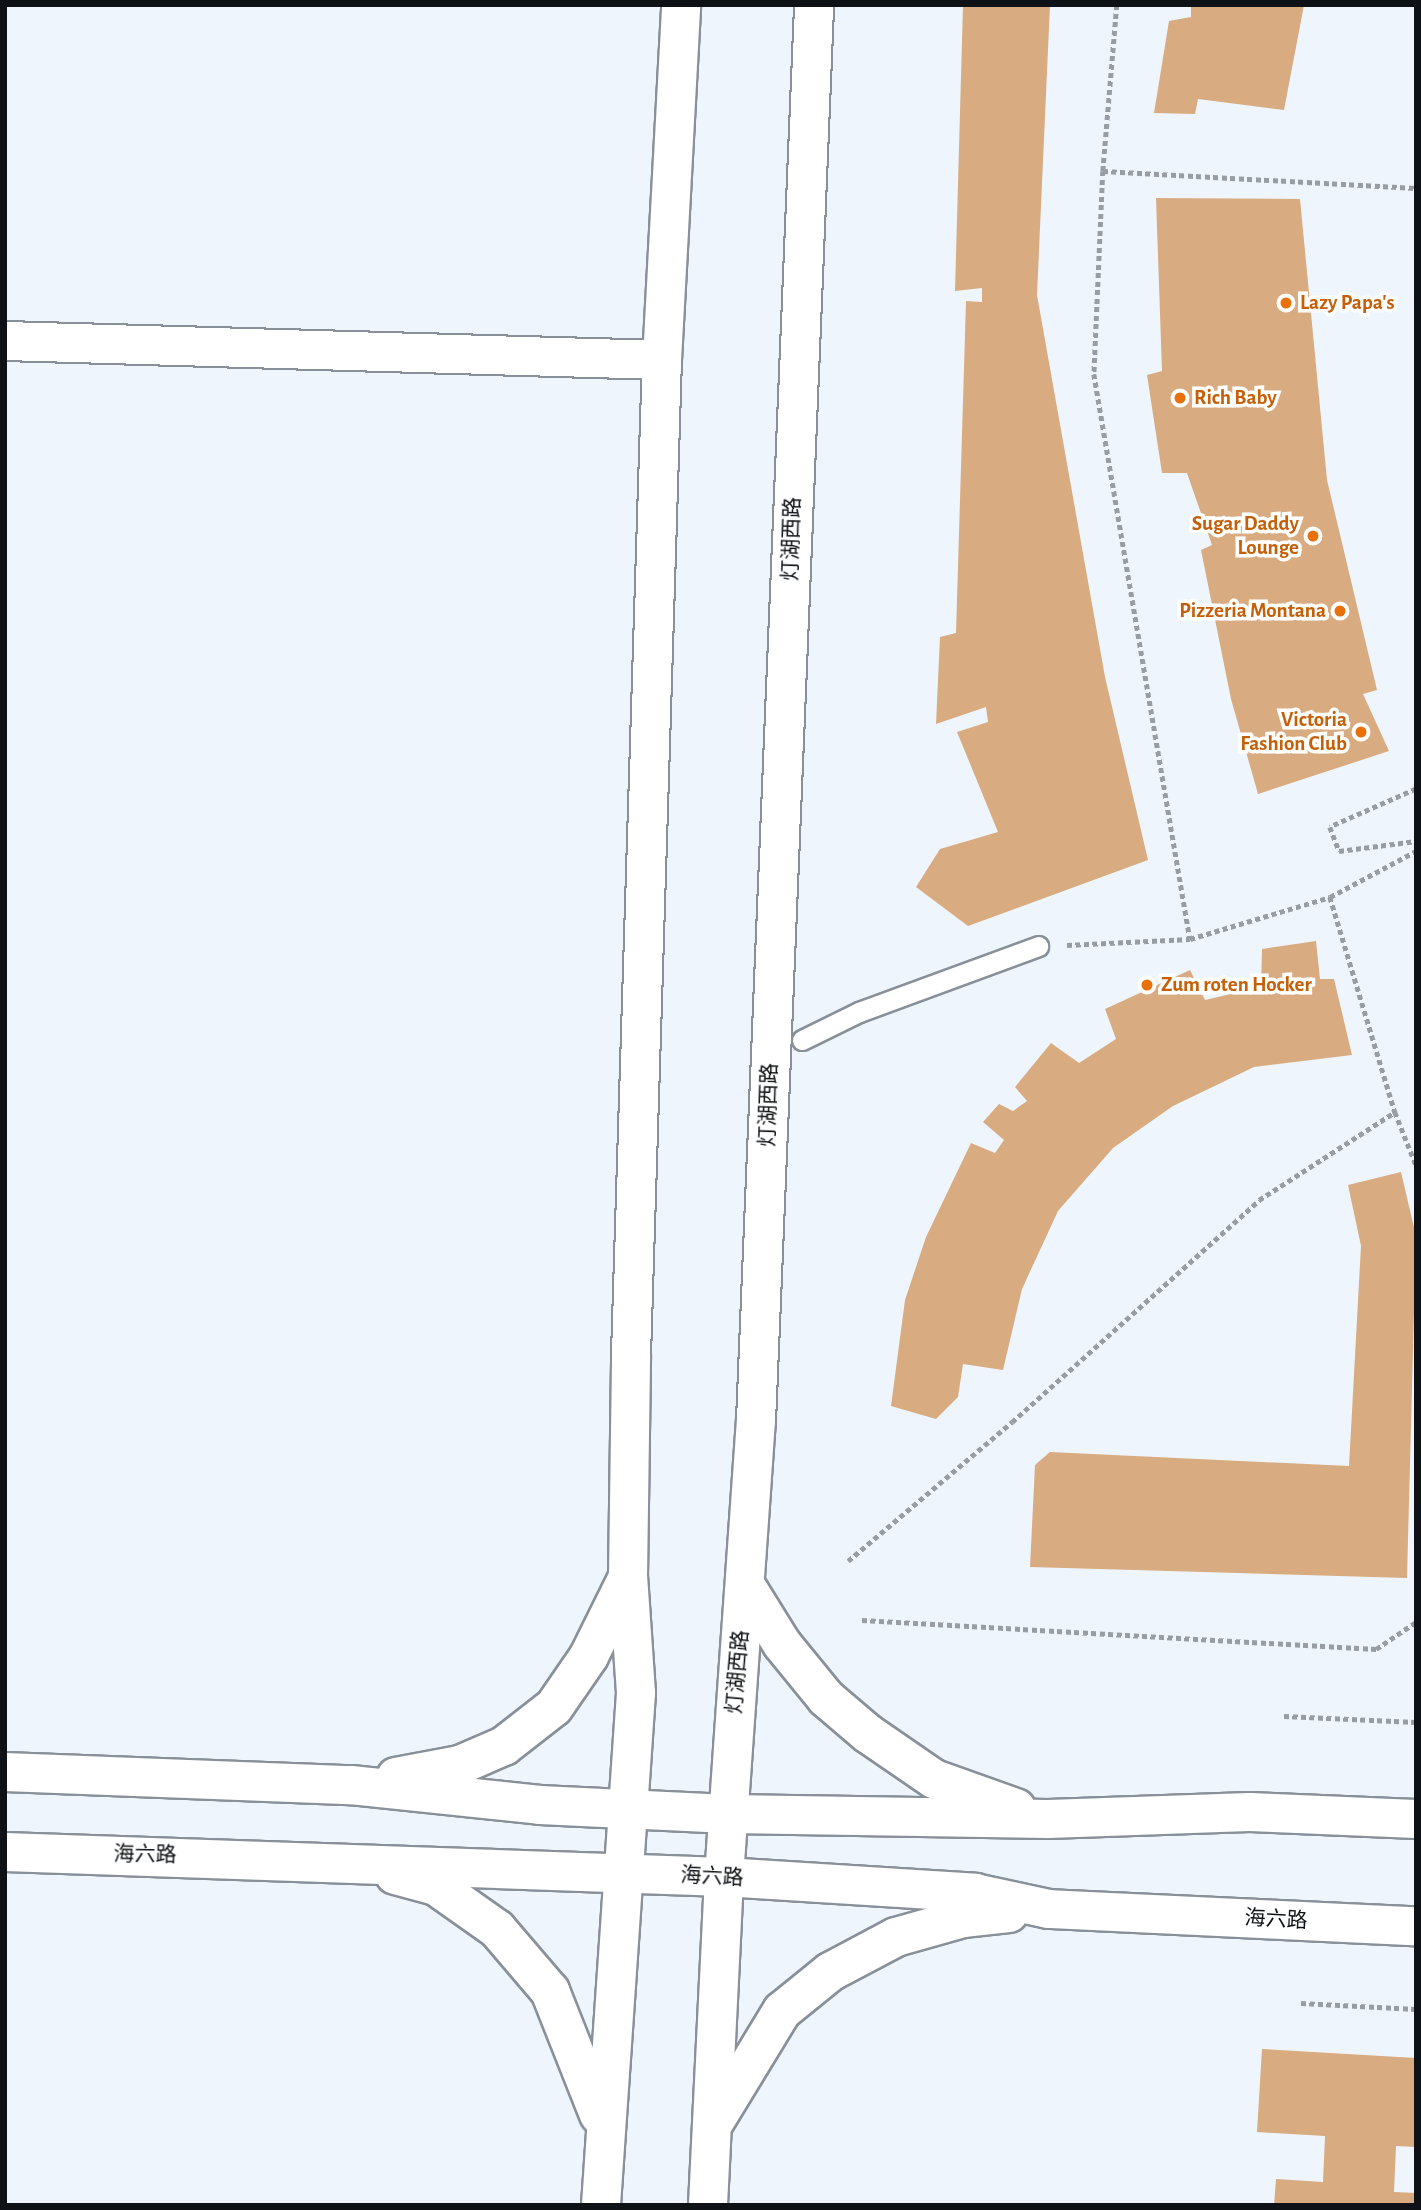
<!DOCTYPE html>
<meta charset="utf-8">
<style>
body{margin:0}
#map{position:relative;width:1421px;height:2210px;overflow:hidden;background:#eef5fd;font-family:"Alegreya Sans","Noto Sans SC",sans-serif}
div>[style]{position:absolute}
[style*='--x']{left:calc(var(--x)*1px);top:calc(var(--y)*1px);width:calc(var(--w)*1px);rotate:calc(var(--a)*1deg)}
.building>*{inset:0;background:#d9ab80}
.path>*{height:4.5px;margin-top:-2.25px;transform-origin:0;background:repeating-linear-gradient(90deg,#979da3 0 5px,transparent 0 8.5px)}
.roads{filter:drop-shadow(2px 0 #889099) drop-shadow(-2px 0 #889099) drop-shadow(0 2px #889099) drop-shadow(0 -2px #889099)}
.service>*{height:19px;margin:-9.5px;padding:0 9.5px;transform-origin:9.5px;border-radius:9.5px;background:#fff}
.tertiary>*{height:38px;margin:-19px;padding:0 19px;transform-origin:19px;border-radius:19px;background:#fff}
.secondary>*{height:38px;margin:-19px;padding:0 19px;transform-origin:19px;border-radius:19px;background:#fff}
.dots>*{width:19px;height:19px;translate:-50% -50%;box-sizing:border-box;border:4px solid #fff;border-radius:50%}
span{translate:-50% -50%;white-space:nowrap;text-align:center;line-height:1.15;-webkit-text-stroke:7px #fff;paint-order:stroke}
.food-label{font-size:21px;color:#c56008;font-weight:700}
.left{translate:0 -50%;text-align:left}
.right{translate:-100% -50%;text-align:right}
.street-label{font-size:21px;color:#0e1115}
.frame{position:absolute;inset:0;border:7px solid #0e1115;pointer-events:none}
</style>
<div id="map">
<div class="building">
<div style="clip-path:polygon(963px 5px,1050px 5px,1037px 295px,1105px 677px,1148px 860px,968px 926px,916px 887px,940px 849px,998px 832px,957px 732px,988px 722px,986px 707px,936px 724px,940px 637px,956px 633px,966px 301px,982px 302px,982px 288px,955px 291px)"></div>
<div style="clip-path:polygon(1191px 5px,1304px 5px,1284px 110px,1198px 99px,1195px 114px,1154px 113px,1169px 21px,1191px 17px)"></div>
<div style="clip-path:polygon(1156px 198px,1300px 199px,1327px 480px,1377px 690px,1363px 694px,1389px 751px,1258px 794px,1231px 699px,1201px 550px,1212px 545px,1187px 473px,1162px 473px,1147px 375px,1162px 371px)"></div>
<div style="clip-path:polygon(1316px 941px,1320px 979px,1334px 979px,1352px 1055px,1254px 1067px,1173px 1106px,1113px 1148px,1058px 1211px,1022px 1289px,1003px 1370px,963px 1364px,958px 1397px,936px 1419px,891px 1406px,905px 1300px,926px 1237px,971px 1143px,995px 1153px,1004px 1140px,983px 1122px,999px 1104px,1013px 1111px,1027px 1101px,1015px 1087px,1051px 1043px,1079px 1063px,1116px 1039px,1105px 1009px,1190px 970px,1205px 1000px,1261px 987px,1262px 949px)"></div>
<div style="clip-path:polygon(1401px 1172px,1416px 1236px,1407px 1578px,1030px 1567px,1035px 1465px,1050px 1452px,1349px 1466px,1361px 1246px,1348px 1185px)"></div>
<div style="clip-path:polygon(1262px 2049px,1416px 2058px,1416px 2147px,1396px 2146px,1394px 2192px,1416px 2193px,1416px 2205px,1274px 2205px,1276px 2179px,1323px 2182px,1325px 2136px,1257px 2132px)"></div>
</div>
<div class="path">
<div style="--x:1117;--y:5;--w:167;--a:94.8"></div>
<div style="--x:1103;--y:171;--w:203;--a:92.5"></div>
<div style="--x:1094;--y:374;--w:573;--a:80.36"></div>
<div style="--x:1103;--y:171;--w:313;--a:3.1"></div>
<div style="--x:1416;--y:789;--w:94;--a:156.2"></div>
<div style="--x:1330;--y:827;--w:26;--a:69"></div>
<div style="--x:1339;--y:851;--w:78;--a:-7.4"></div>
<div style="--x:1330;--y:897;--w:225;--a:73.2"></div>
<div style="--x:1395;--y:1112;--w:57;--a:68.4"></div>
<div style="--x:1067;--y:945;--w:123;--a:-2.8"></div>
<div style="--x:1190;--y:939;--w:146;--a:-16.7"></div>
<div style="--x:1330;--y:897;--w:98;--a:-28.1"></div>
<div style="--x:848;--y:1561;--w:215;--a:-40.3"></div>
<div style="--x:1012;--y:1422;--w:332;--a:-41.9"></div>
<div style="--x:1259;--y:1200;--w:162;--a:-32.9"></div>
<div style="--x:862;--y:1620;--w:515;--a:3.23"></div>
<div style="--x:1376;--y:1649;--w:48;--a:-34"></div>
<div style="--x:1284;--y:1716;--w:132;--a:2.6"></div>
<div style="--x:1301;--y:2003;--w:115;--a:3"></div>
</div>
<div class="roads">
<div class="service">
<div style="--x:802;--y:1040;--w:64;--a:-26.2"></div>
<div style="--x:859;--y:1012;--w:191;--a:-20.2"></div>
</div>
<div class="tertiary">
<div style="--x:5;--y:341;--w:657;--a:1.66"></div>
</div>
<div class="secondary">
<div style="--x:746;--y:1586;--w:68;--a:58.2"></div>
<div style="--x:782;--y:1644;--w:70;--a:50.8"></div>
<div style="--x:826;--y:1698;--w:54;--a:40.5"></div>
<div style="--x:867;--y:1733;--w:81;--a:34.5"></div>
<div style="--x:934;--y:1779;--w:87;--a:19.5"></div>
<div style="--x:5;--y:1772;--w:346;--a:2.2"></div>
<div style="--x:351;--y:1785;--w:190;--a:6"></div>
<div style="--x:540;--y:1805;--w:189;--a:2.7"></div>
<div style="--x:729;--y:1814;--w:319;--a:0.9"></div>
<div style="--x:1048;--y:1819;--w:202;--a:-2"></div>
<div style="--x:1250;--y:1812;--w:166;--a:2.4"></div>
<div style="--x:396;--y:1777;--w:65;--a:-10.6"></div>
<div style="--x:460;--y:1765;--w:48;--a:-23.4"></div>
<div style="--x:504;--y:1746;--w:63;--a:-38"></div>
<div style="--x:554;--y:1707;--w:62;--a:-55.5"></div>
<div style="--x:589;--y:1656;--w:86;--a:-63.7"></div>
<div style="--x:5;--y:1852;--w:719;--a:1.99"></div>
<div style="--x:724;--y:1877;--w:252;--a:3.6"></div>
<div style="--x:975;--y:1893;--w:76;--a:12.2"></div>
<div style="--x:1049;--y:1909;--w:367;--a:2.7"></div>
<div style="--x:395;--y:1875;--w:42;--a:15"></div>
<div style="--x:436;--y:1886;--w:75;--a:35.2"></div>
<div style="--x:497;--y:1929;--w:82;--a:49.5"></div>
<div style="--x:550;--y:1991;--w:133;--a:68.4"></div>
<div style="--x:715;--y:2121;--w:129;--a:-58.7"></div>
<div style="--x:782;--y:2011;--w:62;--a:-39.1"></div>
<div style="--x:830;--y:1972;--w:75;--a:-27.9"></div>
<div style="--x:896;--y:1937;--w:70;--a:-15.8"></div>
<div style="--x:963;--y:1918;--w:46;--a:-6.2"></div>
<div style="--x:601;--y:2205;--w:513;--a:-86.09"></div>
<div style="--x:636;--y:1693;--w:116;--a:-93.9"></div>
<div style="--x:628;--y:1577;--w:222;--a:-89.2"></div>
<div style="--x:631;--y:1355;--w:995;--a:-88.22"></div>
<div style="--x:662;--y:360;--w:356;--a:-86.9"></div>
<div style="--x:708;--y:2205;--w:328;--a:-87.2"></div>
<div style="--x:724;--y:1877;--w:457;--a:-86"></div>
<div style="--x:756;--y:1421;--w:1417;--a:-87.65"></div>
</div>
</div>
<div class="dots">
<div style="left:1286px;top:303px;background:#e8710a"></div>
<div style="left:1180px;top:398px;background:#e8710a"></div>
<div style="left:1313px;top:536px;background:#e8710a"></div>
<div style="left:1340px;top:611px;background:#e8710a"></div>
<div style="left:1361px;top:732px;background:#e8710a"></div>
<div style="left:1147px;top:985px;background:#e8710a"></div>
</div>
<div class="food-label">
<span class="left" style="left:1300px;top:303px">Lazy Papa's</span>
<span class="left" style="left:1194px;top:398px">Rich Baby</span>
<span class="right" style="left:1299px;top:536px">Sugar Daddy<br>Lounge</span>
<span class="right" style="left:1326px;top:611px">Pizzeria Montana</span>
<span class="right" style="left:1347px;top:732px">Victoria<br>Fashion Club</span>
<span class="left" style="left:1161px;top:985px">Zum roten Hocker</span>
</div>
<div class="street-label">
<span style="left:792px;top:539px;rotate:-88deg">灯湖西路</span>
<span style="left:769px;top:1105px;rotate:-88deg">灯湖西路</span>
<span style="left:738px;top:1672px;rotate:-85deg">灯湖西路</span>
<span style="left:145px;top:1855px;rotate:1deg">海六路</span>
<span style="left:712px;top:1877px;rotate:3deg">海六路</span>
<span style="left:1276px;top:1920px;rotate:3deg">海六路</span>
</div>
<div class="frame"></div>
</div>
